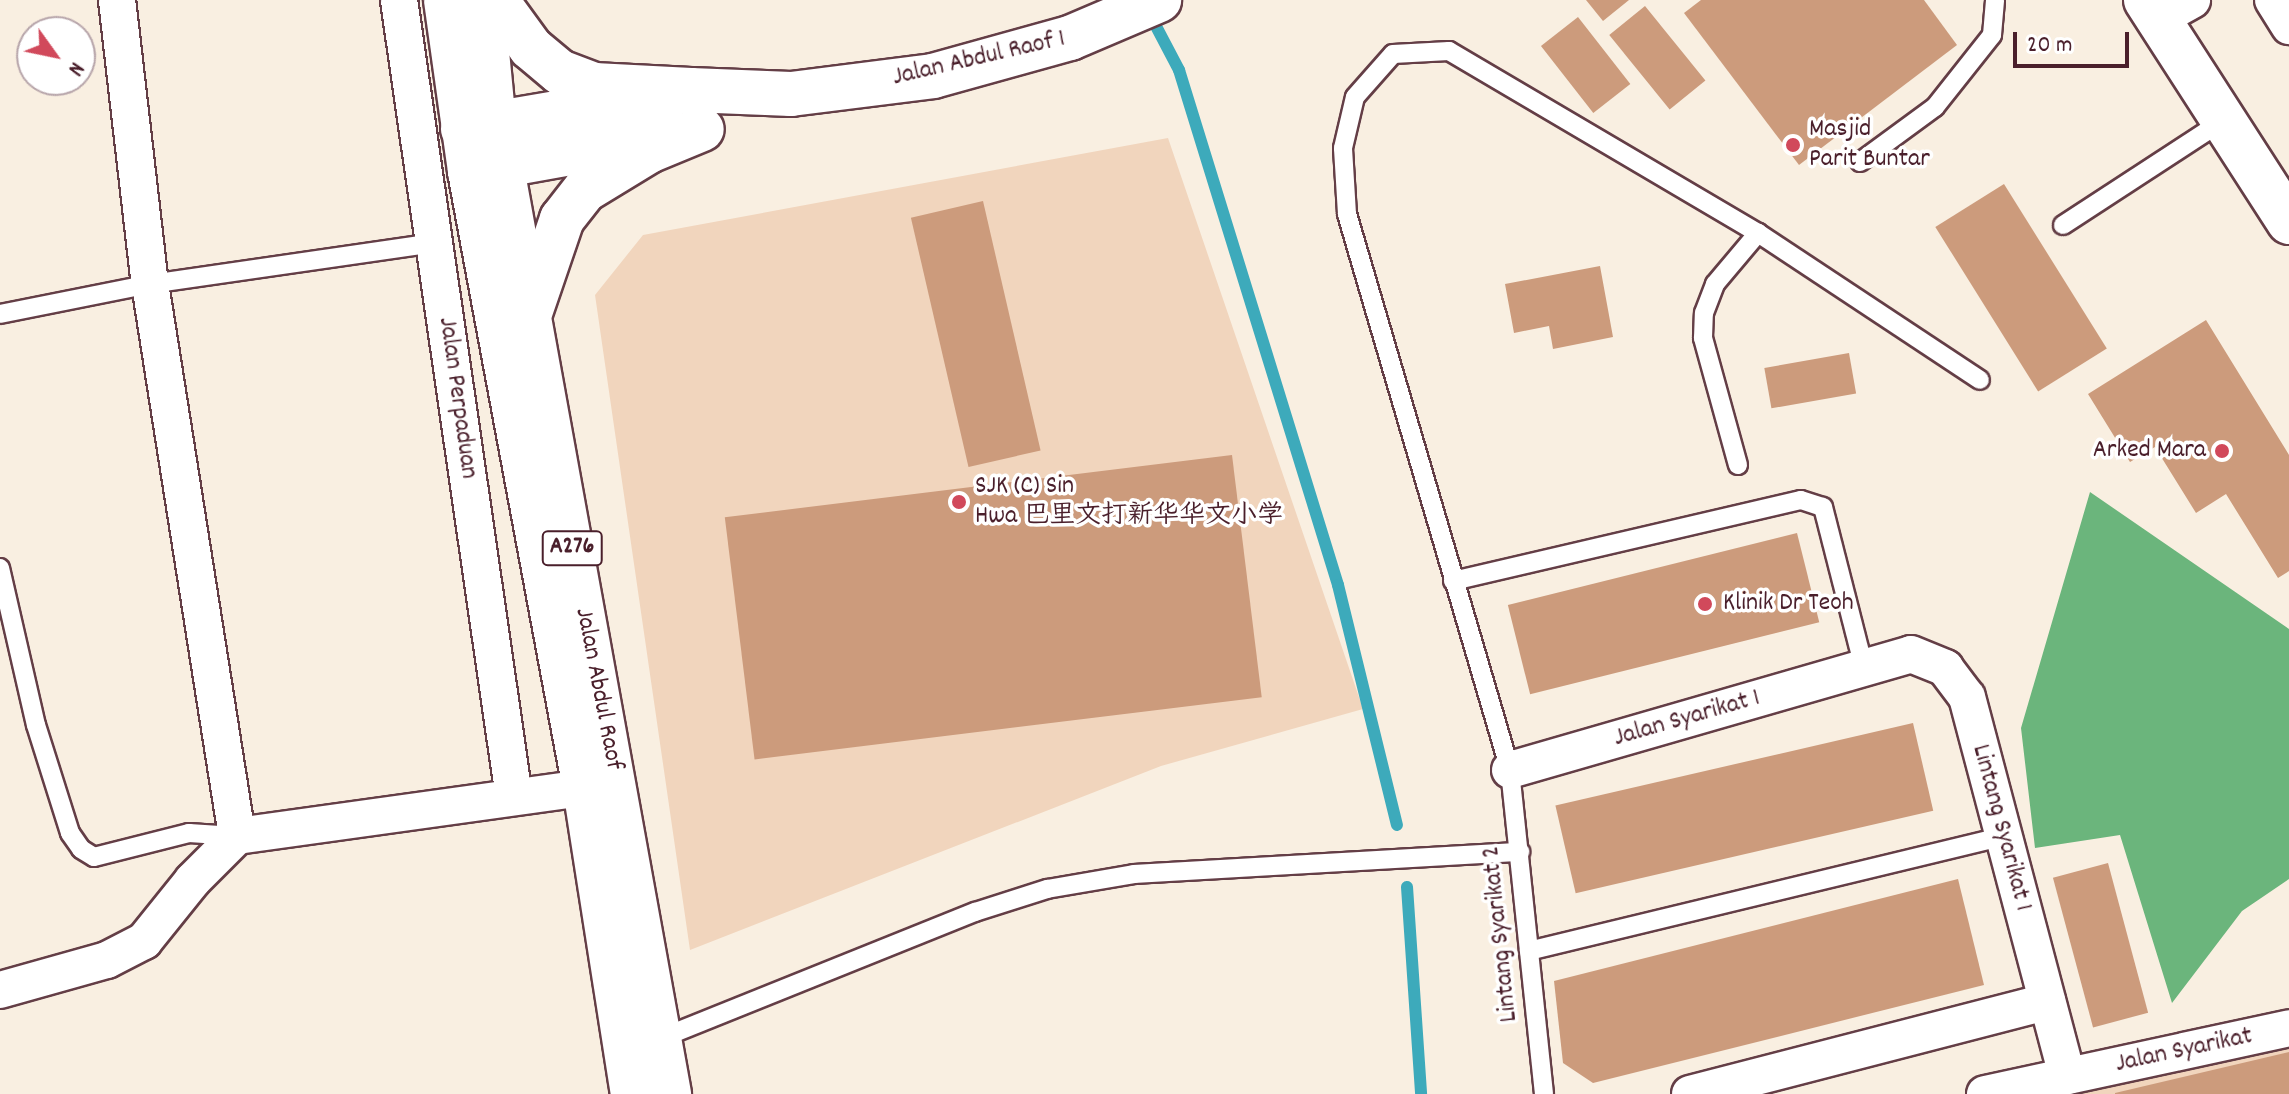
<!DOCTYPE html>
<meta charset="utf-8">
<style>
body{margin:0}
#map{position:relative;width:2289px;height:1094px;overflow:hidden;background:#f9efe1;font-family:Dekko,"LXGW WenKai TC",sans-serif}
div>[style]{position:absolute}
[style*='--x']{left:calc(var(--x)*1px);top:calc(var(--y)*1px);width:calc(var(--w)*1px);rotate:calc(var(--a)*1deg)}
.built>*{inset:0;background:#f1d5bd}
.forest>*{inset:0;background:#6bb57c}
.stream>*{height:12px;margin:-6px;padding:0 6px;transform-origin:6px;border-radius:6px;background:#3daabb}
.building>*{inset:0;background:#cc9b7c;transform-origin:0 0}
.roads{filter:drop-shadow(2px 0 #643e46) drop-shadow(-2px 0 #643e46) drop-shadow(0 2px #643e46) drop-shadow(0 -2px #643e46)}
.service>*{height:18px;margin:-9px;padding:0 9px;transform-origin:9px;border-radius:9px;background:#fff}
.minor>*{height:36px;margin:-18px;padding:0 18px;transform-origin:18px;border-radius:18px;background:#fff}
.tertiary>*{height:44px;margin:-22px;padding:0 22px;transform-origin:22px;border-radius:22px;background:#fff}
.secondary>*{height:44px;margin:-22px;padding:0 22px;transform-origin:22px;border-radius:22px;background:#fff}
.primary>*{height:44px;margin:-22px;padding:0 22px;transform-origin:22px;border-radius:22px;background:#fff}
.dots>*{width:22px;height:22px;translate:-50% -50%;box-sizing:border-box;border:4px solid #fff;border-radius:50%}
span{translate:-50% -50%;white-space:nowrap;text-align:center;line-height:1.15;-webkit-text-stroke:7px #fff;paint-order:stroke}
.shield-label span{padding:2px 6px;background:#fff;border:2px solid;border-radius:6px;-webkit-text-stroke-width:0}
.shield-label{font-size:24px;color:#4a1f2b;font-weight:700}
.street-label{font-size:26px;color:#4a1f2b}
.poi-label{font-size:26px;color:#4a1f2b}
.left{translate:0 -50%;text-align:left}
.right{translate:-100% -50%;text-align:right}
.north{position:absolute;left:16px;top:16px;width:80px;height:80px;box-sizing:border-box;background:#fff;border:2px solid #b7a5aa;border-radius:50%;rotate:123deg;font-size:22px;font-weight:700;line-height:32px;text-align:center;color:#4a1f2b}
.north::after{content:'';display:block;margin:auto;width:28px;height:36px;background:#d1495b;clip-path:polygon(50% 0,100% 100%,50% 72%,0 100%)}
.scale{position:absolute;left:2013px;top:32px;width:116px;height:36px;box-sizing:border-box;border:4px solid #4a1f2b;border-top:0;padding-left:10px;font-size:24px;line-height:28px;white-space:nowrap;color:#4a1f2b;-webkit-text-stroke:6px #fff;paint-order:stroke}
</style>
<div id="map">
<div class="built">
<div style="clip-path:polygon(1168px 138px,1363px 709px,1161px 766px,690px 950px,595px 295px,643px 235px)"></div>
<div style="clip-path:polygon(2289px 1032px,2289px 1094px,2035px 1094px)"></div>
</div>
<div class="forest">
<div style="clip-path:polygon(2090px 492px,2289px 629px,2289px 879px,2242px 911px,2172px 1003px,2120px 835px,2035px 848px,2021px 728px)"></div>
</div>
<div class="stream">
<div style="--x:1148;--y:11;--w:67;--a:62.3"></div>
<div style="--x:1179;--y:70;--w:539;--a:72.84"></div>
<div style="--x:1338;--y:585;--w:247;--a:76.2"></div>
<div style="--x:1407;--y:887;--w:207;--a:86.1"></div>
</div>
<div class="building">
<div style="clip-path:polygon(1586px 0,1629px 0,1603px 21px)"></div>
<div style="clip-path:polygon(1701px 0,1924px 0,1957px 45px,1799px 165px,1684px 13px)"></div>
<div style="left:1645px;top:6px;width:96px;height:46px;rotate:51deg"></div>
<div style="left:1578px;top:17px;width:85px;height:47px;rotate:52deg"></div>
<div style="left:2004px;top:184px;width:194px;height:81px;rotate:58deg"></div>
<div style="left:983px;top:201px;width:256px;height:74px;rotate:77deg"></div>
<div style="clip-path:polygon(1600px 266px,1613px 337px,1553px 349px,1549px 326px,1514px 333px,1505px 284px)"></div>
<div style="clip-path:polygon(2206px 320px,2289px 455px,2289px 571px,2278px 578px,2226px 494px,2196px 513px,2155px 447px,2130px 462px,2088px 394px)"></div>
<div style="left:1849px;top:353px;width:41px;height:86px;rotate:80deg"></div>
<div style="left:1232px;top:455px;width:244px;height:511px;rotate:83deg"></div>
<div style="left:1797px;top:533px;width:92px;height:298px;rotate:76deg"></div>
<div style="left:1913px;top:723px;width:90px;height:367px;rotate:77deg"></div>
<div style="left:2108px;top:863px;width:155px;height:57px;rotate:75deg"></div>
<div style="clip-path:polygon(1958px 879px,1984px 985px,1593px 1083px,1563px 1063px,1554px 981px)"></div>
<div style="clip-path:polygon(2289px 1052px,2289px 1094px,2115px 1094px,2115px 1093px)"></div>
</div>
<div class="roads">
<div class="service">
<div style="--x:1860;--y:162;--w:93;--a:-36.3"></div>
<div style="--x:1935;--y:107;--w:92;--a:-51.6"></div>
<div style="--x:1992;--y:35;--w:35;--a:-85"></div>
<div style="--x:2063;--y:225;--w:192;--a:-33.1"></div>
<div style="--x:0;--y:314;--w:153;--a:-11.3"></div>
<div style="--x:150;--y:284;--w:287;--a:-8.2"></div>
<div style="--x:1738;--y:465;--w:132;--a:-105.4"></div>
<div style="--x:1703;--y:338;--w:25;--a:-88"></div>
<div style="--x:1704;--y:313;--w:31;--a:-69"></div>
<div style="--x:1715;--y:284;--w:67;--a:-49.9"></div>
<div style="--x:0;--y:568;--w:161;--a:77.1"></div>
<div style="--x:36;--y:725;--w:113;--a:72.5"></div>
<div style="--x:70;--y:833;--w:19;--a:55"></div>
<div style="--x:81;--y:849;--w:15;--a:32"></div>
<div style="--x:94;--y:857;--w:98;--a:-14.2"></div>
<div style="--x:189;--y:833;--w:46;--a:3.7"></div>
<div style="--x:1453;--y:581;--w:357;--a:-13.1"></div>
<div style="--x:1801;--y:500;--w:23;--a:18"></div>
<div style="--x:1823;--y:507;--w:166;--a:75.7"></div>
<div style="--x:1529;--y:951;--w:489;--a:-13.6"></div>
<div style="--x:659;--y:1039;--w:341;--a:-21.9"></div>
<div style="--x:975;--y:912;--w:76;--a:-17.7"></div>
<div style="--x:1047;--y:889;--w:88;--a:-9.8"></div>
<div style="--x:1134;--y:874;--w:387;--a:-3.3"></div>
<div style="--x:1544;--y:1094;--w:326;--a:-96"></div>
<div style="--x:1510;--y:770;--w:579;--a:-106.34"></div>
<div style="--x:1347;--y:214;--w:66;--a:-93.5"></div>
<div style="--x:1343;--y:148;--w:52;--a:-76.8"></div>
<div style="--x:1355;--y:97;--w:57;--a:-48.5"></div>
<div style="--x:1393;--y:54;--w:56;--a:-3.1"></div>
<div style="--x:1449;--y:51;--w:359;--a:30.5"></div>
<div style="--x:1758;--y:233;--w:266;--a:33.5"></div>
</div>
<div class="minor">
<div style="--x:117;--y:0;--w:286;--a:83.4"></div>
<div style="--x:150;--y:284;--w:559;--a:81.04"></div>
<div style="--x:399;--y:0;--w:805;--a:81.79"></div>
<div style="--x:2273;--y:0;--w:31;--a:58"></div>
<div style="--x:2158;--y:19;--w:39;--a:-29"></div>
<div style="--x:1510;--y:770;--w:417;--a:-16.1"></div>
<div style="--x:1911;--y:654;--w:37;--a:22"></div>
<div style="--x:1945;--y:668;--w:36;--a:53"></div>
<div style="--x:1967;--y:697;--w:392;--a:75.2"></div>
<div style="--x:0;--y:990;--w:111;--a:-15.7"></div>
<div style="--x:107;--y:960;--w:42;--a:-27.2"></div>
<div style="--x:144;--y:941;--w:78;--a:-51.2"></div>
<div style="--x:193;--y:880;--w:62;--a:-45"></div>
<div style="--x:237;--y:836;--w:351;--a:-7.9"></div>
<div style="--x:1690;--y:1094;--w:369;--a:-14.5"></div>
<div style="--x:1985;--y:1094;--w:311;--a:-12.2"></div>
</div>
<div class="tertiary">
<div style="--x:463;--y:129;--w:231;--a:-9.7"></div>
<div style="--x:691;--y:90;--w:100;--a:2.3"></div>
<div style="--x:791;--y:94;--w:143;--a:-7.2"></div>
<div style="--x:933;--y:76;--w:142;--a:-15.5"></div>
<div style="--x:1070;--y:38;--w:97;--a:-23.1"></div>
<div style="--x:470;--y:171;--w:209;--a:-10.2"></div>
</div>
<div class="secondary">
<div style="--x:2146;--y:0;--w:264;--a:57.2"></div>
</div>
<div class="primary">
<div style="--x:446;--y:0;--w:173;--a:82"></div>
<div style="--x:470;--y:171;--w:628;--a:79.44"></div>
<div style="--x:585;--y:788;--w:310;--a:81.1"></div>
<div style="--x:482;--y:0;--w:125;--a:84.5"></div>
<div style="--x:494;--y:124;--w:986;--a:79.77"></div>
<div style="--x:496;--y:0;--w:59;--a:53.9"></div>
<div style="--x:531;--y:48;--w:38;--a:40"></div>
<div style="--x:560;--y:72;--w:36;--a:21"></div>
<div style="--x:594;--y:85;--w:97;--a:3"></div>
<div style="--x:531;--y:310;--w:96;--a:-71.2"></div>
<div style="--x:562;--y:219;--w:37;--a:-52"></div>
<div style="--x:585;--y:190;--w:75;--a:-31.4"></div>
<div style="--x:649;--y:151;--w:57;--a:-22.5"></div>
</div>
</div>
<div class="dots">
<div style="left:1793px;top:145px;background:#d1495b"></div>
<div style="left:2222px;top:451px;background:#d1495b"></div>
<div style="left:959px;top:502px;background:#d1495b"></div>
<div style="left:1705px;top:604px;background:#d1495b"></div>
</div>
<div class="shield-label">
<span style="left:572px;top:548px">A276</span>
</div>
<div class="street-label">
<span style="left:979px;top:59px;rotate:-13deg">Jalan Abdul Raof 1</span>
<span style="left:457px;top:398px;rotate:82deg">Jalan Perpaduan</span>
<span style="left:598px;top:689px;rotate:79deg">Jalan Abdul Raof</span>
<span style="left:1687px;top:719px;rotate:-16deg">Jalan Syarikat 1</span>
<span style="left:2001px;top:828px;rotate:75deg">Lintang Syarikat 1</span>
<span style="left:1501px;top:934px;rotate:-96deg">Lintang Syarikat 2</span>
<span style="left:2184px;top:1051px;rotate:-12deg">Jalan Syarikat</span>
</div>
<div class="poi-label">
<span class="left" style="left:1809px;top:145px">Masjid<br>Parit Buntar</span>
<span class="right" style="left:2206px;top:451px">Arked Mara</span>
<span class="left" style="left:975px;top:502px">SJK (C) Sin<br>Hwa 巴里文打新华华文小学</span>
<span class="left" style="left:1723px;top:604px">Klinik Dr Teoh</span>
</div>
<div class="north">N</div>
<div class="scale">20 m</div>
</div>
